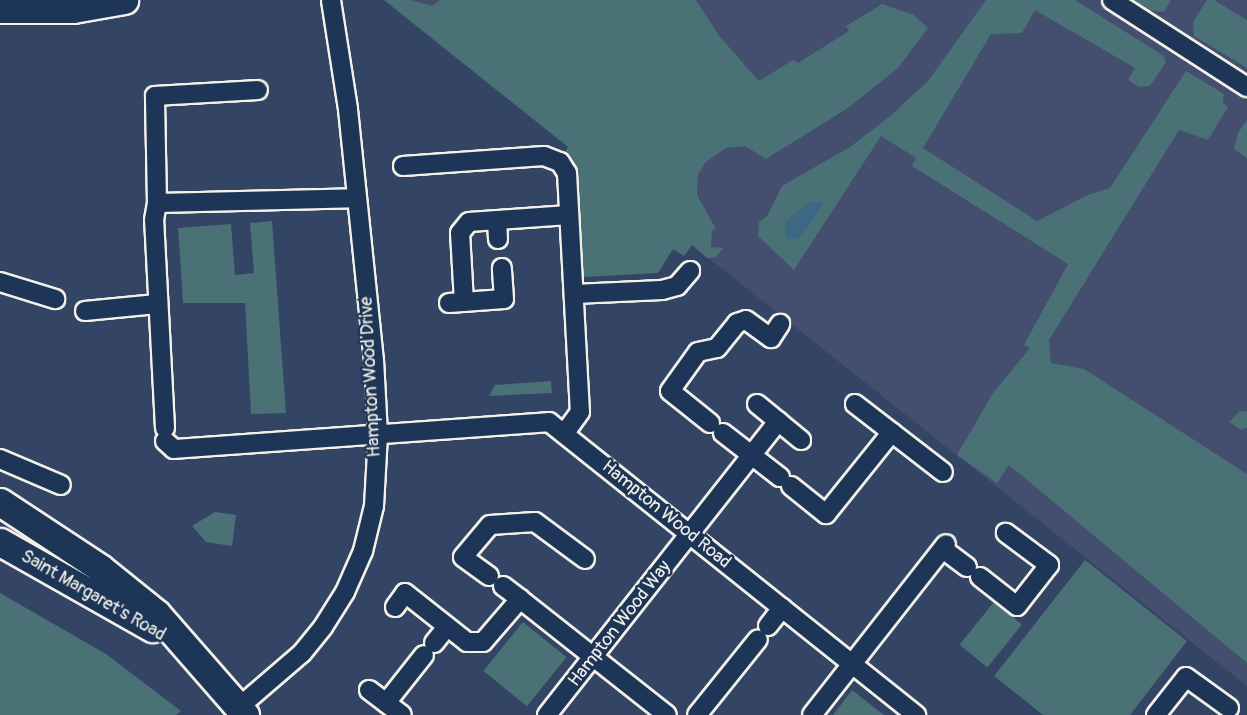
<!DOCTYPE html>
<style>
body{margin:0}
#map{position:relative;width:1247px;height:715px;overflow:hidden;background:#344465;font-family:Pangolin,sans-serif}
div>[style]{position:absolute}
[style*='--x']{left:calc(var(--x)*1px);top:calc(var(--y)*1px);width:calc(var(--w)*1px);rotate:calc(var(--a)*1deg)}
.built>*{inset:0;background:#444e6f}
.green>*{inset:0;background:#497176;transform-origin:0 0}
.water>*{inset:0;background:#3d6883}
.roads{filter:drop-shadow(2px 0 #f4f1e8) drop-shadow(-2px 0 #f4f1e8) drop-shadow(0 2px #f4f1e8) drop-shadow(0 -2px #f4f1e8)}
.street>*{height:18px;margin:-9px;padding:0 9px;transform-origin:9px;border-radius:9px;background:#1d3557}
.secondary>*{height:27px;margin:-13.5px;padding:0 13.5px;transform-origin:13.5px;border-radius:13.5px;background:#1d3557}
span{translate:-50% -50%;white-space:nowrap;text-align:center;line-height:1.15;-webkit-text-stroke:5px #1d3557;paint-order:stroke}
.street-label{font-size:18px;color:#f4f1e8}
</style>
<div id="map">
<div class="built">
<div style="clip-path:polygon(384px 0,1247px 0,1247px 686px,692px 245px)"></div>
</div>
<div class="green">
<div style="clip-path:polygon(384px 0,410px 0,432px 6px,440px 0,696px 0,720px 37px,759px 81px,793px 60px,798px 63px,849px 31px,846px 26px,882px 4px,914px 15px,928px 28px,898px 68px,848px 108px,766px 159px,745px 146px,726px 148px,706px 162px,698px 174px,697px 195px,716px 229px,712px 230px,711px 247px,723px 248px,716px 257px,707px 258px,692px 245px,684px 256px,673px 249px,658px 273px,584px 277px,576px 169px,565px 152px,568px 147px)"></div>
<div style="clip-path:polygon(986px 0,1075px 0,1164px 56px,1166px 62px,1150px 86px,1139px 87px,1128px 80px,1135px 68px,1035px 10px,1022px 33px,991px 34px,923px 148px,1037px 221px,1088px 195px,1110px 188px,1186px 71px,1224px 94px,1223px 103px,1228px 107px,1208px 140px,1179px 130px,1049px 340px,1051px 363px,1084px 369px,1247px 474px,1247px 663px,1009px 465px,997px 483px,957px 455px,993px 393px,1030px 348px,1024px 345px,1068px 264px,912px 166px,916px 158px,881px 136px,794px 270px,758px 236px,759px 222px,767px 216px,782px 186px,850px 147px,889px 117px,928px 81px)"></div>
<div style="clip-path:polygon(1131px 0,1171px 0,1164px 12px,1148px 10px)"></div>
<div style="clip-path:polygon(1207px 0,1214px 0,1247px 20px,1247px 68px,1194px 36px,1193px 22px)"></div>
<div style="clip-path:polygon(1247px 120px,1247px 158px,1234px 149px,1238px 133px)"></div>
<div style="clip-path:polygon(272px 221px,286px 413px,251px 414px,245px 303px,183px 303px,178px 228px,231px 224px,235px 275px,254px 273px,250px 223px)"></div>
<div style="clip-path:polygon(551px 381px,552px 393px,489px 396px,495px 385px)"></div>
<div style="clip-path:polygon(1247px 411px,1247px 428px,1241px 430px,1229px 422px,1239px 412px)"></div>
<div style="clip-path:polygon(215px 512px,236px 515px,232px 546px,206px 542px,192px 526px)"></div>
<div style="clip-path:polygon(1085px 560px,1187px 641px,1130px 715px,1043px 715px,994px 676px)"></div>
<div style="clip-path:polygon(0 593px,106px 654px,181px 711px,176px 715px,0 715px)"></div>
<div style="left:994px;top:602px;width:36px;height:55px;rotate:39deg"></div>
<div style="left:523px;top:622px;width:56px;height:63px;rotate:39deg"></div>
<div style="clip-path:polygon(852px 690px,884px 715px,833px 715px)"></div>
</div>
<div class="water">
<div style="clip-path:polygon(808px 202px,823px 203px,807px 229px,797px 239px,789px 239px,785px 234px,786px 222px)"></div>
</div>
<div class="roads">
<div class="street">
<div style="--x:1112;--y:0;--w:161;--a:32.8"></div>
<div style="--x:403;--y:166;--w:141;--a:-4.1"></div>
<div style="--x:544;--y:156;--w:17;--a:21"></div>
<div style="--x:560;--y:162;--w:13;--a:58"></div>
<div style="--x:567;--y:173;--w:239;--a:86.9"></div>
<div style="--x:580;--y:412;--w:27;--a:126"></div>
<div style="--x:157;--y:203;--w:199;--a:-1.4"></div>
<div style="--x:497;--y:220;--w:19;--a:87"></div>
<div style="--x:0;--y:282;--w:58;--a:17.2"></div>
<div style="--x:574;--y:294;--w:88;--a:-2.6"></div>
<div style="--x:662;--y:290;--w:16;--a:-15"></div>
<div style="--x:677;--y:286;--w:20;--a:-49"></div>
<div style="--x:464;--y:302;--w:69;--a:-93.3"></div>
<div style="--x:460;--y:233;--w:14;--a:-51"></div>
<div style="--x:469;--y:222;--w:100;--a:-4"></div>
<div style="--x:449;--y:303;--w:55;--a:-4.2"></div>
<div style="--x:504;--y:299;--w:31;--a:-94"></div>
<div style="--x:85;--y:311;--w:72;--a:-5.6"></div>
<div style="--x:757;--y:404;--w:57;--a:39.3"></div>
<div style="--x:855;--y:404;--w:111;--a:37.7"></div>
<div style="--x:710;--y:423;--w:51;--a:-141.3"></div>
<div style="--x:670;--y:391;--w:48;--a:-54.3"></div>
<div style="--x:698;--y:352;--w:19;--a:-12"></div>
<div style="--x:717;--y:348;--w:32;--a:-51"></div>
<div style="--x:737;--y:323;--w:9;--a:-18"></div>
<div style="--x:746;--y:320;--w:31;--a:36"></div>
<div style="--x:771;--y:338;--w:17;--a:-57"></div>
<div style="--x:165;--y:428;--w:208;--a:-93"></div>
<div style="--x:154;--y:220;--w:17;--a:-80"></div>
<div style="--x:157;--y:203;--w:107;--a:-91.1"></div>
<div style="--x:155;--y:96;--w:103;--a:-3.3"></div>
<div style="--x:723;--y:433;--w:72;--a:37.7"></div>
<div style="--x:165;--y:441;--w:12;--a:42"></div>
<div style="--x:174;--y:449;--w:376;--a:-4.1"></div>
<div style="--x:549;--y:422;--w:470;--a:38.6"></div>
<div style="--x:0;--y:459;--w:66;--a:23.1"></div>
<div style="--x:791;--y:486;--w:45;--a:38.7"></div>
<div style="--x:826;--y:514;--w:105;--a:-51.2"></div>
<div style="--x:943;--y:549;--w:30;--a:37"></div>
<div style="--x:489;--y:576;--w:32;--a:-144"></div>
<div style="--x:463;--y:557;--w:42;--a:-49.8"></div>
<div style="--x:490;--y:525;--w:45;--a:-3.8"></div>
<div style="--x:535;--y:522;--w:62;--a:36.5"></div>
<div style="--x:980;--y:577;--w:47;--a:38.1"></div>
<div style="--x:1017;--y:606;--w:52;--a:-52"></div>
<div style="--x:1049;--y:565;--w:54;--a:-143.3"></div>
<div style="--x:503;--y:586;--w:21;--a:37"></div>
<div style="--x:395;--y:607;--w:17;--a:-54"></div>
<div style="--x:405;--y:593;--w:79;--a:38.3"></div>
<div style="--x:467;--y:642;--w:16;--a:0"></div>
<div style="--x:483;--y:642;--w:57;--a:-49.3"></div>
<div style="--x:520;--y:599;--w:187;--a:38.3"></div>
<div style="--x:768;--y:626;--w:23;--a:-52"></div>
<div style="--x:434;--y:643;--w:21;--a:-51"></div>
<div style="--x:369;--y:690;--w:41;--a:37.1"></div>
<div style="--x:386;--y:703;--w:61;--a:-51.6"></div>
<div style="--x:238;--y:708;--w:84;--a:-40.7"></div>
<div style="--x:302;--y:653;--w:33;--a:-51"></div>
<div style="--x:323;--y:627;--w:41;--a:-57.8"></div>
<div style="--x:345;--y:592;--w:45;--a:-66.3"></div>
<div style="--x:363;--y:551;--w:46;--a:-76.3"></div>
<div style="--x:374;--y:506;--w:72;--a:-86.8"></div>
<div style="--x:378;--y:434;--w:73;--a:-93.1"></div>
<div style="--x:374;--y:361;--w:253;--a:-95.9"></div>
<div style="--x:348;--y:109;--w:110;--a:-98.9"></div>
<div style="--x:547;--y:715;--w:374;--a:-51.8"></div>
<div style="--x:697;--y:715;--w:97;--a:-51.2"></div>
<div style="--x:812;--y:715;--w:217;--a:-51.9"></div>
<div style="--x:1156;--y:715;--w:48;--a:-51.7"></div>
<div style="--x:1186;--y:677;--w:53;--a:35.8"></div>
</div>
<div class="secondary">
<div style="--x:0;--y:9;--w:73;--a:0"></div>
<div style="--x:73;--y:9;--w:52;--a:-10"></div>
<div style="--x:0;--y:502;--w:120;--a:33.4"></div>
<div style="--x:100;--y:568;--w:73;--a:38.9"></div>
<div style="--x:157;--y:614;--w:134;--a:48.9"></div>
<div style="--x:0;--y:542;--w:175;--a:29.5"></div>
</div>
</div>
<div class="street-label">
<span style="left:371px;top:377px;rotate:-93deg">Hampton Wood Drive</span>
<span style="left:666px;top:515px;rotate:39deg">Hampton Wood Road</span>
<span style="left:93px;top:596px;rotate:30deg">Saint Margaret's Road</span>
<span style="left:620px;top:624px;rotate:-52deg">Hampton Wood Way</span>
</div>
</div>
